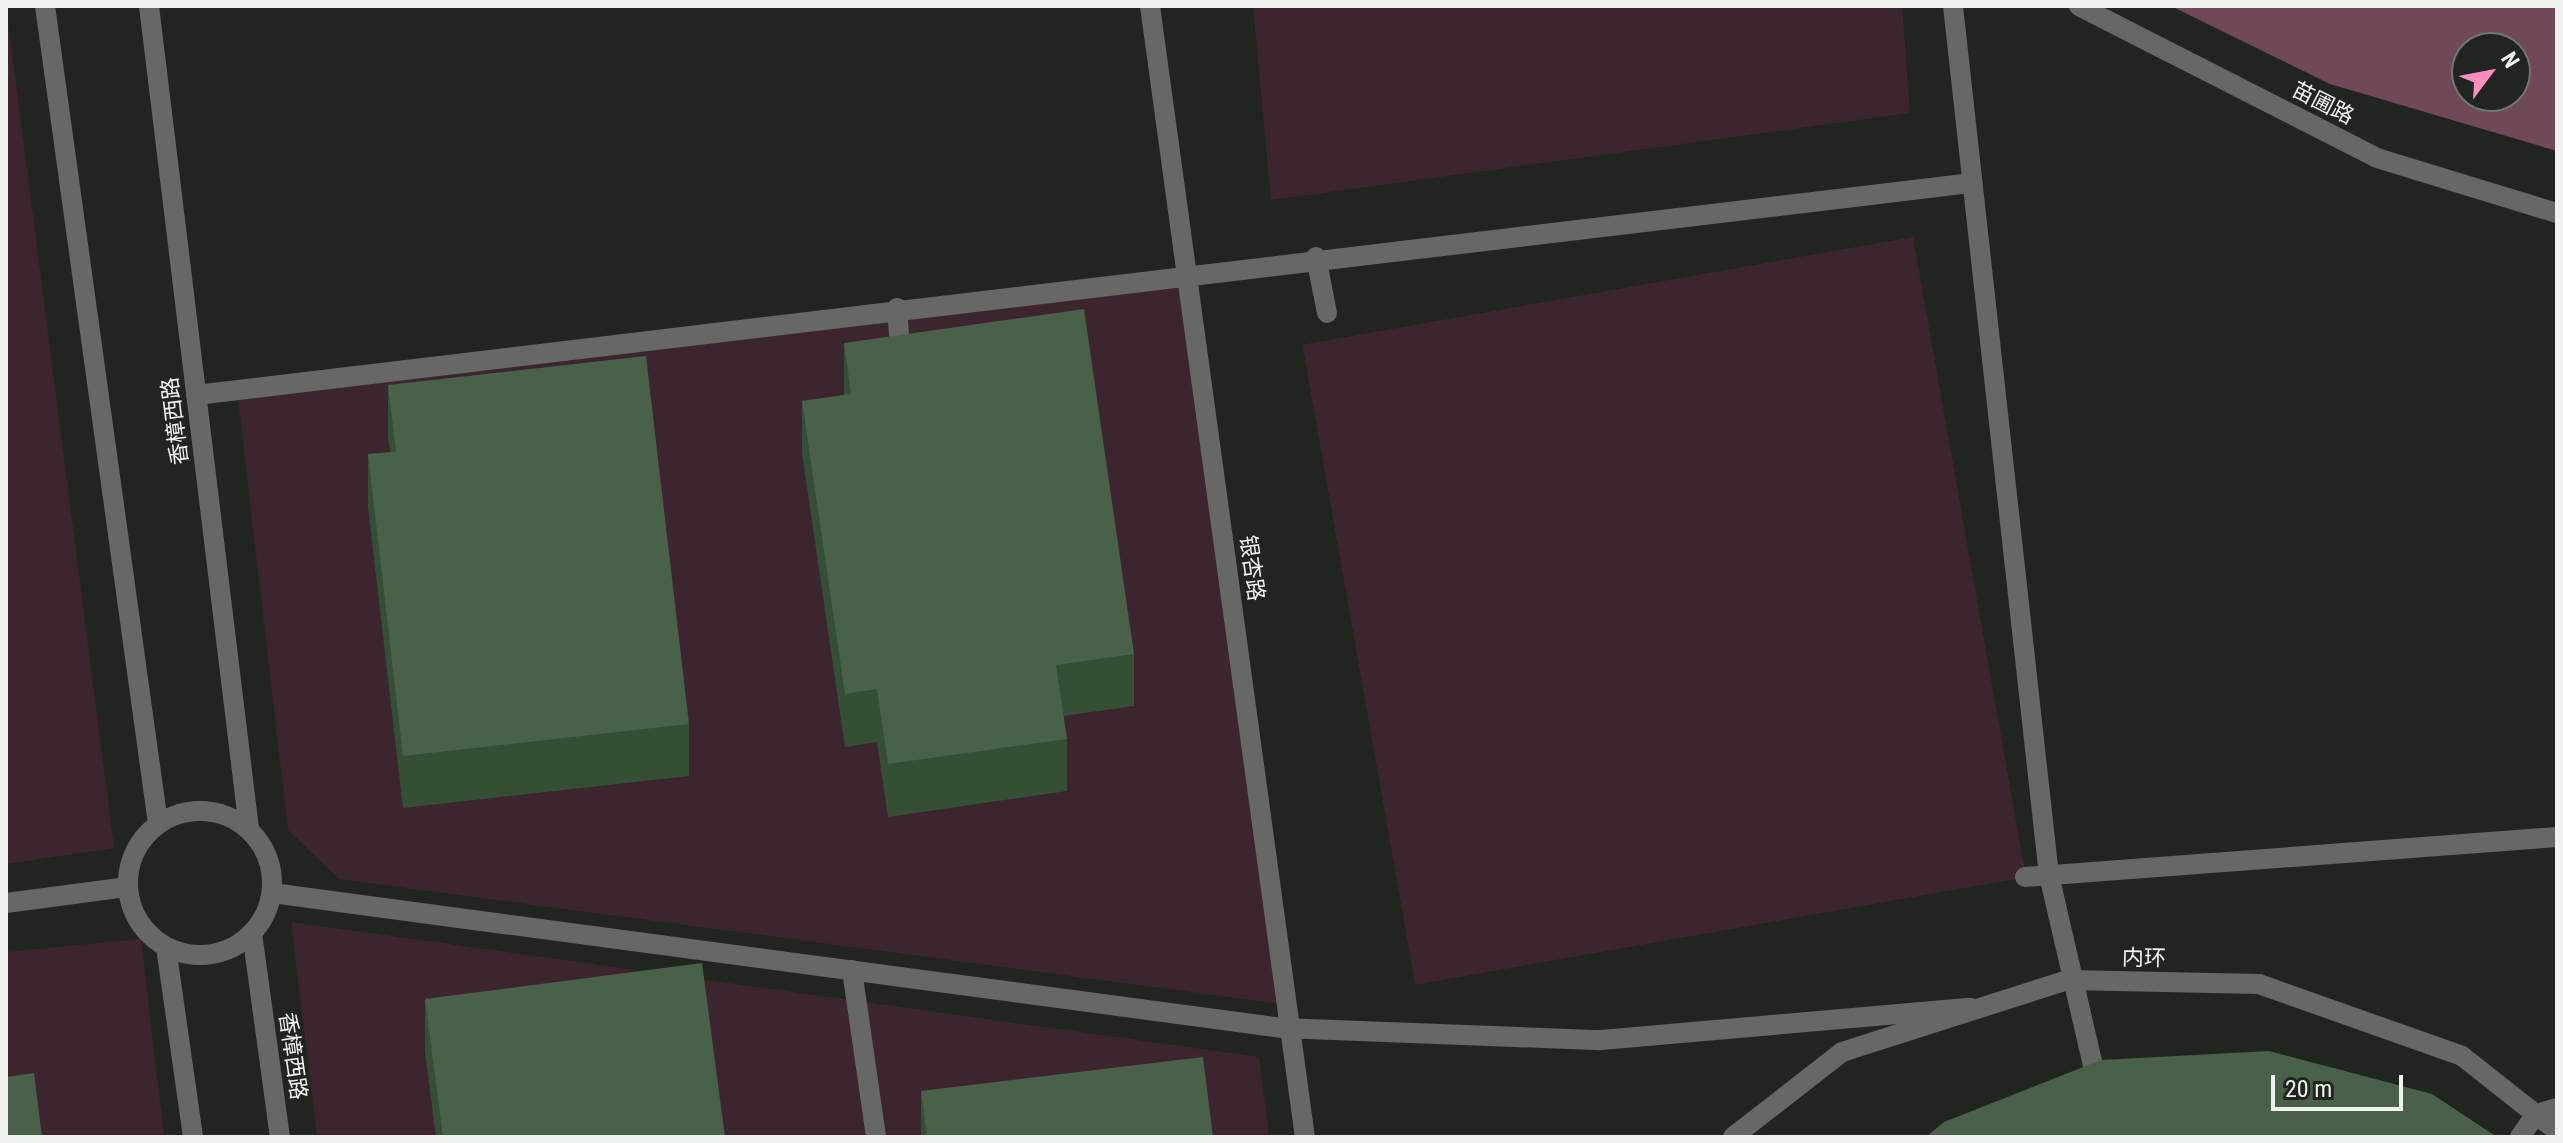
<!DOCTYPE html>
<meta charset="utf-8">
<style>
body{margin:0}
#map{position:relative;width:2563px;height:1143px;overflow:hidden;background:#20251f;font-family:"Roboto Condensed","Noto Sans SC",sans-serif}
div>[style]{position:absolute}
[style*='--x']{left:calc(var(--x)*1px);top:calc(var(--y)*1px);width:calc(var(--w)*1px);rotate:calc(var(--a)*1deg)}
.green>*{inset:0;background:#3d252f;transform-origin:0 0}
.forest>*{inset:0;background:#714859}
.minor>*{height:20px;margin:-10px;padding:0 10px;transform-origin:10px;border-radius:10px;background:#656864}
.minor>.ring{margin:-10px;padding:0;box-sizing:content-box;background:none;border:20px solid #656864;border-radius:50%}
.wall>*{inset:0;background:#344f34}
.building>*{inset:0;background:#486148}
span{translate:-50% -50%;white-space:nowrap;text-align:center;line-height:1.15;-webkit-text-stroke:6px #20251f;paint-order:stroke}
.street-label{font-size:22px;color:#eff2ee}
.frame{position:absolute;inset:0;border:8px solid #eff2ee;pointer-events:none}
.north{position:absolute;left:2451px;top:32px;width:80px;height:80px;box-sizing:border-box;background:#20251f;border:2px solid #737772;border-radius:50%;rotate:58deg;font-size:22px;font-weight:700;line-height:32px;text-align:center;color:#eff2ee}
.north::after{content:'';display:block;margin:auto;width:28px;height:36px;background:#fd8ebf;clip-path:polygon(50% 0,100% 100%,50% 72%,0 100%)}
.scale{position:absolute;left:2271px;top:1075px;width:132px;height:36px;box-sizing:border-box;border:4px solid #eff2ee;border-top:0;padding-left:10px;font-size:24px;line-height:28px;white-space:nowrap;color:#eff2ee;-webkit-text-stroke:6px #20251f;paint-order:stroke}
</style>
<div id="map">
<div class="green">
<div style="clip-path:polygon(6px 6px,114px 848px,6px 864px)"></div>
<div style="clip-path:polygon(1253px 6px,1902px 6px,1910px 113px,1271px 200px)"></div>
<div style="left:1913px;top:237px;width:650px;height:620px;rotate:80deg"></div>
<div style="clip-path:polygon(1186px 273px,1289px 1005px,339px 879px,288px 830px,237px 390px)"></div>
<div style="clip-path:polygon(291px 922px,1259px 1057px,1269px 1137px,317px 1137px)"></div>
<div style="clip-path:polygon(141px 939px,164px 1137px,6px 1137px,6px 952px)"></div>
</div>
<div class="forest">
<div style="clip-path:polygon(evenodd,2171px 6px,2557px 6px,2557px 151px,2330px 84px,2171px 6px,2467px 48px,2515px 48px,2515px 96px,2467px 96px,2467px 48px)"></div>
</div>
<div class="minor">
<div style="--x:45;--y:6;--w:826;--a:82.13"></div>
<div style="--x:149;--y:6;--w:829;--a:83.07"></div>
<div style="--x:1150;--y:6;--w:1142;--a:82.2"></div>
<div style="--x:1953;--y:6;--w:874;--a:83.7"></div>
<div style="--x:2049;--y:875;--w:222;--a:77"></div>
<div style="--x:2079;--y:6;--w:335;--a:27"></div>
<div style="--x:2377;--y:158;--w:188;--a:17"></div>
<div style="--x:1316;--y:257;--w:57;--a:78.9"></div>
<div style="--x:897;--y:308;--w:52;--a:85.6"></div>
<div style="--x:196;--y:395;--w:1789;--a:-6.81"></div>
<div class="ring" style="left:128px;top:811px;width:124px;height:124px"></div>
<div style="--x:2025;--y:877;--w:534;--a:-4.3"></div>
<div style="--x:272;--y:893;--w:1019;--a:7.61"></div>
<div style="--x:1282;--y:1028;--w:319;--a:2.2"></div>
<div style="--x:1601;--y:1040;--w:370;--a:-5"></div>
<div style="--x:6;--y:903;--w:123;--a:-7.5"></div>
<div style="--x:252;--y:933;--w:206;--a:82.2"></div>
<div style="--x:166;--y:947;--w:192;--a:81.9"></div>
<div style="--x:852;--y:970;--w:169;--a:81.8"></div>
<div style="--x:1733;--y:1137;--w:138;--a:-37.9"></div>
<div style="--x:1842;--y:1052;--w:237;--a:-17.7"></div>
<div style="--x:2068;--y:980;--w:191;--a:1.2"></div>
<div style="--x:2259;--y:984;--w:215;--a:19.5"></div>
<div style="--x:2462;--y:1056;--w:121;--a:38.3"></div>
<div style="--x:2520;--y:1137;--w:28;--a:-55"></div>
<div style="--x:2536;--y:1114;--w:22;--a:-16"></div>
</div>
<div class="wall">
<div style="clip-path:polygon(844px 343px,1134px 654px,1134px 706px,1063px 716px,1067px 739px,1067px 791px,888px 817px,877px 742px,845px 747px,802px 453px,802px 401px,844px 395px)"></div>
<div style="clip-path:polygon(388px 385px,689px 724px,689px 776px,403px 808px,368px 507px,368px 454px,390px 452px,388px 437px)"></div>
<div style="clip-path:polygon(425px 999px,725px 1137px,436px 1137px,425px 1052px)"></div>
<div style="clip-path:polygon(921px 1091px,1213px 1137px,921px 1137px)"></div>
</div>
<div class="building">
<div style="clip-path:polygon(1084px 309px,1134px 654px,1056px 665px,1067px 739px,888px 764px,877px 689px,845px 694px,802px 401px,851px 394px,844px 343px)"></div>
<div style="clip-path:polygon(646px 356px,689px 724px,403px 756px,368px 454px,396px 452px,388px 385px)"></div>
<div style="clip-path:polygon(702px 963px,725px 1137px,443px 1137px,425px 999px)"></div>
<div style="clip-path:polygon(2269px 1051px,2432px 1094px,2497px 1137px,1926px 1137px,1944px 1122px,2101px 1060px)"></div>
<div style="clip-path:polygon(1203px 1057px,1213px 1137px,927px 1137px,921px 1091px)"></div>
<div style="clip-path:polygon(34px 1073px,42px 1137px,6px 1137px,6px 1077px)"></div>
</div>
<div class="street-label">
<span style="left:2323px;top:103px;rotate:27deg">苗圃路</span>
<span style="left:175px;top:421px;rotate:-97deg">香樟西路</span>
<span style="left:1252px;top:568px;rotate:82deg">银杏路</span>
<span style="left:2144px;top:958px;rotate:1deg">内环</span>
<span style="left:293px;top:1056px;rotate:82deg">香樟西路</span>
</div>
<div class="frame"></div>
<div class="north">N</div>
<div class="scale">20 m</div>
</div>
